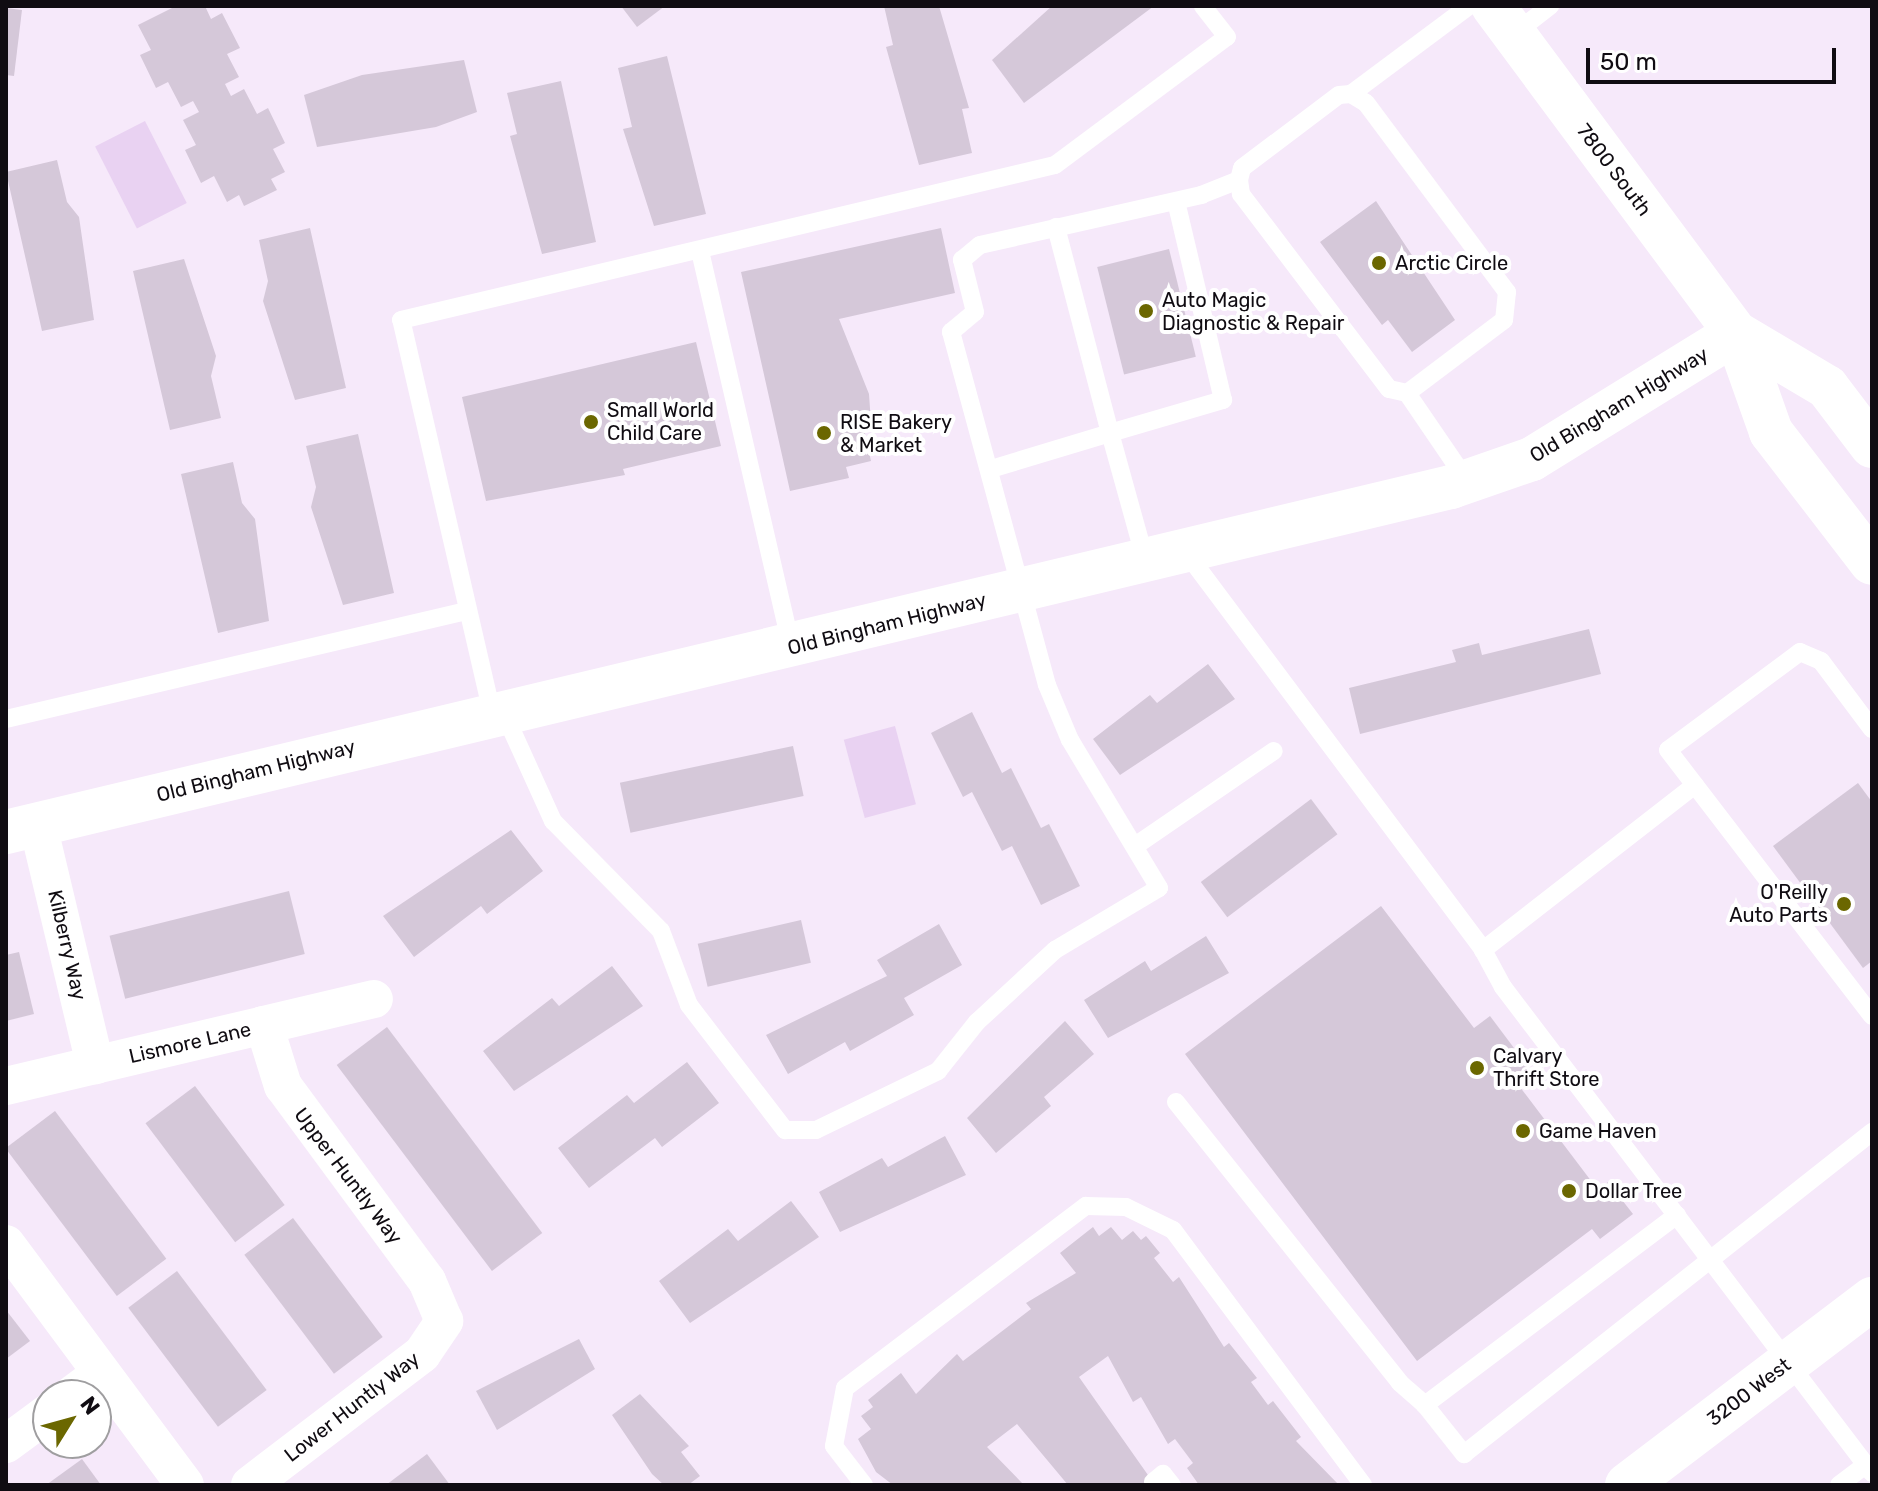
<!DOCTYPE html>
<style>
body{margin:0}
#map{position:relative;width:1878px;height:1491px;overflow:hidden;background:#f6e9fa;font-family:Rubik,sans-serif}
div>[style]{position:absolute}
[style*='--x']{left:calc(var(--x)*1px);top:calc(var(--y)*1px);width:calc(var(--w)*1px);rotate:calc(var(--a)*1deg)}
.green>*{inset:0;background:#e9d2f2;transform-origin:0 0}
.building>*{inset:0;background:#d5c8d9;transform-origin:0 0}
.service>*{height:18px;margin:-9px;padding:0 9px;transform-origin:9px;border-radius:9px;background:#fff}
.minor>*{height:38px;margin:-19px;padding:0 19px;transform-origin:19px;border-radius:19px;background:#fff}
.tertiary>*{height:44px;margin:-22px;padding:0 22px;transform-origin:22px;border-radius:22px;background:#fff}
.primary>*{height:44px;margin:-22px;padding:0 22px;transform-origin:22px;border-radius:22px;background:#fff}
.dots>*{width:22px;height:22px;translate:-50% -50%;box-sizing:border-box;border:4px solid #fff;border-radius:50%}
span{translate:-50% -50%;white-space:nowrap;text-align:center;line-height:1.15;-webkit-text-stroke:8px #fff;paint-order:stroke}
.street-label{font-size:20px;color:#100c12}
.poi-label{font-size:20px;color:#100c12}
.left{translate:0 -50%;text-align:left}
.right{translate:-100% -50%;text-align:right}
.frame{position:absolute;inset:0;border:8px solid #100c12;pointer-events:none}
.north{position:absolute;left:32px;top:1379px;width:80px;height:80px;box-sizing:border-box;background:#fff;border:2px solid #9f9ea0;border-radius:50%;rotate:53deg;font-size:22px;font-weight:700;line-height:32px;text-align:center;color:#100c12}
.north::after{content:'';display:block;margin:auto;width:28px;height:36px;background:#6b6700;clip-path:polygon(50% 0,100% 100%,50% 72%,0 100%)}
.scale{position:absolute;left:1586px;top:48px;width:250px;height:36px;box-sizing:border-box;border:4px solid #100c12;border-top:0;padding-left:10px;font-size:24px;line-height:28px;white-space:nowrap;color:#100c12;-webkit-text-stroke:6px #fff;paint-order:stroke}
</style>
<div id="map">
<div class="green">
<div style="left:145px;top:121px;width:92px;height:56px;rotate:63deg"></div>
<div style="left:895px;top:726px;width:81px;height:53px;rotate:75deg"></div>
</div>
<div class="building">
<div style="clip-path:polygon(176px 6px,205px 6px,211px 19px,222px 13px,240px 48px,227px 54px,239px 77px,225px 84px,231px 96px,244px 89px,257px 114px,268px 108px,285px 143px,273px 149px,285px 172px,271px 179px,277px 190px,244px 206px,239px 195px,227px 202px,214px 176px,201px 183px,185px 150px,196px 145px,183px 120px,199px 112px,193px 101px,181px 107px,168px 82px,156px 88px,140px 55px,151px 50px,138px 25px)"></div>
<div style="clip-path:polygon(621px 6px,665px 6px,637px 27px)"></div>
<div style="clip-path:polygon(884px 6px,939px 6px,969px 108px,962px 109px,972px 153px,919px 165px,886px 47px,893px 45px)"></div>
<div style="clip-path:polygon(1052px 6px,1154px 6px,1024px 103px,992px 60px)"></div>
<div style="clip-path:polygon(6px 8px,22px 10px,14px 76px,6px 75px)"></div>
<div style="clip-path:polygon(667px 56px,706px 214px,654px 226px,623px 129px,632px 127px,618px 68px)"></div>
<div style="clip-path:polygon(464px 60px,477px 112px,436px 127px,317px 147px,304px 95px,362px 75px)"></div>
<div style="clip-path:polygon(561px 81px,596px 242px,542px 254px,510px 136px,517px 134px,507px 93px)"></div>
<div style="clip-path:polygon(57px 160px,67px 202px,79px 217px,94px 320px,42px 331px,6px 172px)"></div>
<div style="clip-path:polygon(1376px 201px,1455px 320px,1412px 352px,1388px 320px,1382px 325px,1320px 242px)"></div>
<div style="clip-path:polygon(310px 228px,346px 388px,295px 400px,263px 301px,268px 281px,259px 240px)"></div>
<div style="clip-path:polygon(941px 228px,955px 293px,839px 319px,869px 394px,871px 423px,863px 424px,871px 461px,846px 467px,849px 478px,790px 491px,741px 272px)"></div>
<div style="left:1169px;top:249px;width:111px;height:74px;rotate:76deg"></div>
<div style="clip-path:polygon(184px 259px,216px 356px,211px 376px,221px 418px,170px 430px,133px 271px)"></div>
<div style="clip-path:polygon(696px 342px,721px 446px,623px 469px,625px 475px,486px 501px,462px 397px)"></div>
<div style="clip-path:polygon(358px 434px,394px 593px,343px 605px,311px 507px,316px 487px,306px 446px)"></div>
<div style="clip-path:polygon(233px 462px,242px 503px,255px 519px,269px 621px,218px 633px,181px 474px)"></div>
<div style="clip-path:polygon(1589px 629px,1601px 674px,1360px 734px,1349px 688px,1456px 662px,1452px 650px,1479px 643px,1482px 655px)"></div>
<div style="clip-path:polygon(1208px 664px,1235px 699px,1120px 775px,1093px 739px,1150px 695px,1157px 703px)"></div>
<div style="clip-path:polygon(972px 712px,1002px 773px,1011px 768px,1041px 828px,1049px 824px,1080px 886px,1041px 905px,1012px 846px,1002px 851px,972px 792px,963px 797px,931px 733px)"></div>
<div style="left:793px;top:746px;width:51px;height:177px;rotate:78deg"></div>
<div style="clip-path:polygon(1858px 783px,1872px 802px,1872px 961px,1863px 968px,1773px 846px)"></div>
<div style="left:1311px;top:799px;width:44px;height:138px;rotate:53deg"></div>
<div style="clip-path:polygon(511px 830px,543px 871px,487px 914px,481px 906px,414px 957px,383px 916px)"></div>
<div style="left:289px;top:891px;width:65px;height:185px;rotate:76deg"></div>
<div style="clip-path:polygon(1381px 906px,1474px 1028px,1490px 1016px,1535px 1076px,1520px 1087px,1598px 1190px,1608px 1182px,1633px 1214px,1600px 1239px,1592px 1229px,1417px 1361px,1185px 1054px)"></div>
<div style="left:801px;top:920px;width:44px;height:106px;rotate:77deg"></div>
<div style="clip-path:polygon(939px 924px,962px 965px,904px 998px,914px 1015px,850px 1051px,845px 1042px,788px 1074px,766px 1035px,887px 976px,877px 960px)"></div>
<div style="clip-path:polygon(1206px 936px,1229px 973px,1108px 1038px,1084px 1000px,1145px 961px,1151px 971px)"></div>
<div style="clip-path:polygon(19px 952px,34px 1014px,6px 1021px,6px 955px)"></div>
<div style="clip-path:polygon(612px 966px,643px 1006px,514px 1091px,483px 1051px,552px 998px,559px 1006px)"></div>
<div style="clip-path:polygon(1065px 1021px,1094px 1054px,1044px 1097px,1051px 1106px,996px 1153px,967px 1118px)"></div>
<div style="left:387px;top:1027px;width:258px;height:63px;rotate:53deg"></div>
<div style="clip-path:polygon(687px 1062px,719px 1103px,662px 1147px,655px 1138px,589px 1188px,558px 1148px,627px 1095px,634px 1103px)"></div>
<div style="left:195px;top:1086px;width:149px;height:62px;rotate:53deg"></div>
<div style="left:55px;top:1111px;width:185px;height:62px;rotate:53deg"></div>
<div style="clip-path:polygon(945px 1136px,966px 1175px,840px 1232px,819px 1192px,882px 1158px,888px 1167px)"></div>
<div style="clip-path:polygon(791px 1201px,819px 1237px,690px 1323px,659px 1281px,728px 1229px,738px 1241px)"></div>
<div style="left:293px;top:1218px;width:149px;height:61px;rotate:53deg"></div>
<div style="clip-path:polygon(1093px 1227px,1099px 1236px,1111px 1227px,1122px 1240px,1133px 1231px,1141px 1240px,1146px 1236px,1160px 1253px,1154px 1258px,1173px 1282px,1179px 1277px,1224px 1347px,1229px 1343px,1257px 1378px,1251px 1382px,1268px 1405px,1273px 1401px,1301px 1437px,1296px 1441px,1339px 1485px,1199px 1485px,1187px 1468px,1193px 1463px,1175px 1439px,1168px 1444px,1141px 1397px,1133px 1402px,1108px 1356px,1079px 1377px,1155px 1485px,1068px 1485px,1017px 1424px,987px 1447px,1024px 1485px,893px 1485px,876px 1472px,858px 1439px,871px 1429px,861px 1416px,873px 1407px,868px 1400px,901px 1373px,916px 1394px,957px 1354px,963px 1361px,1031px 1309px,1026px 1303px,1076px 1273px,1060px 1253px)"></div>
<div style="left:177px;top:1271px;width:149px;height:61px;rotate:53deg"></div>
<div style="clip-path:polygon(6px 1310px,30px 1341px,6px 1359px)"></div>
<div style="clip-path:polygon(579px 1339px,595px 1369px,497px 1430px,476px 1391px)"></div>
<div style="clip-path:polygon(640px 1394px,689px 1446px,681px 1452px,700px 1476px,688px 1485px,664px 1485px,652px 1474px,612px 1415px)"></div>
<div style="clip-path:polygon(427px 1454px,450px 1485px,386px 1485px)"></div>
<div style="clip-path:polygon(82px 1459px,101px 1485px,46px 1485px)"></div>
</div>
<div class="service">
<div style="--x:1514;--y:34;--w:46;--a:-37.9"></div>
<div style="--x:1351;--y:94;--w:147;--a:-36.7"></div>
<div style="--x:700;--y:251;--w:404;--a:77"></div>
<div style="--x:1407;--y:393;--w:107;--a:55.7"></div>
<div style="--x:991;--y:469;--w:124;--a:-16.8"></div>
<div style="--x:1110;--y:433;--w:213;--a:-104.7"></div>
<div style="--x:1185;--y:551;--w:498;--a:53.2"></div>
<div style="--x:1145;--y:559;--w:131;--a:-105.5"></div>
<div style="--x:1110;--y:433;--w:118;--a:-16.3"></div>
<div style="--x:1223;--y:400;--w:204;--a:-103.3"></div>
<div style="--x:492;--y:713;--w:403;--a:-103"></div>
<div style="--x:401;--y:320;--w:672;--a:-13.33"></div>
<div style="--x:1055;--y:165;--w:214;--a:-36.7"></div>
<div style="--x:1227;--y:37;--w:39;--a:-128"></div>
<div style="--x:504;--y:713;--w:119;--a:65.6"></div>
<div style="--x:553;--y:821;--w:154;--a:45.5"></div>
<div style="--x:661;--y:931;--w:79;--a:69.3"></div>
<div style="--x:689;--y:1005;--w:158;--a:52.5"></div>
<div style="--x:785;--y:1130;--w:31;--a:0"></div>
<div style="--x:816;--y:1130;--w:136;--a:-25.8"></div>
<div style="--x:938;--y:1071;--w:63;--a:-51.5"></div>
<div style="--x:977;--y:1022;--w:106;--a:-42.7"></div>
<div style="--x:1055;--y:950;--w:121;--a:-30.8"></div>
<div style="--x:1159;--y:888;--w:173;--a:-121"></div>
<div style="--x:1070;--y:740;--w:60;--a:-112.7"></div>
<div style="--x:1047;--y:685;--w:366;--a:-105.2"></div>
<div style="--x:951;--y:332;--w:31;--a:-40"></div>
<div style="--x:975;--y:312;--w:54;--a:-104"></div>
<div style="--x:962;--y:260;--w:23;--a:-40"></div>
<div style="--x:980;--y:245;--w:227;--a:-12.7"></div>
<div style="--x:1201;--y:195;--w:41;--a:-21.5"></div>
<div style="--x:1239;--y:180;--w:12;--a:-76"></div>
<div style="--x:1242;--y:168;--w:121;--a:-37"></div>
<div style="--x:1339;--y:95;--w:12;--a:-5"></div>
<div style="--x:1351;--y:94;--w:17;--a:31"></div>
<div style="--x:1366;--y:103;--w:236;--a:53.3"></div>
<div style="--x:1507;--y:292;--w:28;--a:96"></div>
<div style="--x:1504;--y:320;--w:121;--a:143"></div>
<div style="--x:1407;--y:393;--w:18;--a:-167"></div>
<div style="--x:1389;--y:389;--w:245;--a:-127.2"></div>
<div style="--x:1241;--y:194;--w:14;--a:-98"></div>
<div style="--x:6;--y:719;--w:474;--a:-13.2"></div>
<div style="--x:1872;--y:729;--w:85;--a:-126.9"></div>
<div style="--x:1821;--y:661;--w:23;--a:-157"></div>
<div style="--x:1800;--y:652;--w:164;--a:143.4"></div>
<div style="--x:1668;--y:750;--w:335;--a:52.5"></div>
<div style="--x:1695;--y:785;--w:269;--a:142.1"></div>
<div style="--x:1483;--y:950;--w:42;--a:61.6"></div>
<div style="--x:1503;--y:987;--w:610;--a:52.79"></div>
<div style="--x:1135;--y:846;--w:168;--a:-34.4"></div>
<div style="--x:1176;--y:1102;--w:359;--a:51.4"></div>
<div style="--x:1400;--y:1383;--w:33;--a:41"></div>
<div style="--x:1677;--y:1215;--w:316;--a:143"></div>
<div style="--x:1425;--y:1405;--w:63;--a:51.5"></div>
<div style="--x:1464;--y:1454;--w:520;--a:-38.28"></div>
<div style="--x:1153;--y:1482;--w:13;--a:-39"></div>
<div style="--x:1163;--y:1474;--w:14;--a:51"></div>
<div style="--x:864;--y:1485;--w:49;--a:-127.6"></div>
<div style="--x:834;--y:1446;--w:59;--a:-79.3"></div>
<div style="--x:845;--y:1388;--w:302;--a:-37.1"></div>
<div style="--x:1086;--y:1206;--w:40;--a:1.4"></div>
<div style="--x:1126;--y:1207;--w:52;--a:26.1"></div>
<div style="--x:1173;--y:1230;--w:318;--a:53.3"></div>
<div style="--x:1839;--y:1485;--w:34;--a:-37"></div>
</div>
<div class="minor">
<div style="--x:38;--y:825;--w:247;--a:76.6"></div>
<div style="--x:6;--y:1086;--w:378;--a:-13.3"></div>
<div style="--x:6;--y:1244;--w:300;--a:53.4"></div>
<div style="--x:72;--y:1395;--w:36;--a:-37"></div>
<div style="--x:6;--y:1444;--w:52;--a:-36.4"></div>
<div style="--x:250;--y:1485;--w:216;--a:-37.3"></div>
<div style="--x:422;--y:1354;--w:40;--a:-56"></div>
<div style="--x:444;--y:1321;--w:43;--a:-113"></div>
<div style="--x:427;--y:1281;--w:242;--a:-126.4"></div>
<div style="--x:283;--y:1086;--w:64;--a:-107.3"></div>
</div>
<div class="tertiary">
<div style="--x:6;--y:832;--w:1486;--a:-13.43"></div>
<div style="--x:1451;--y:487;--w:86;--a:-19.1"></div>
<div style="--x:1532;--y:459;--w:240;--a:-31.7"></div>
<div style="--x:1627;--y:1485;--w:308;--a:-37.2"></div>
</div>
<div class="primary">
<div style="--x:1493;--y:6;--w:407;--a:53.4"></div>
<div style="--x:1736;--y:333;--w:105;--a:70.5"></div>
<div style="--x:1771;--y:432;--w:165;--a:52.4"></div>
<div style="--x:1736;--y:333;--w:106;--a:30.7"></div>
<div style="--x:1827;--y:387;--w:74;--a:52.7"></div>
</div>
<div class="dots">
<div style="left:1379px;top:263px;background:#6b6700"></div>
<div style="left:1146px;top:311px;background:#6b6700"></div>
<div style="left:591px;top:422px;background:#6b6700"></div>
<div style="left:824px;top:433px;background:#6b6700"></div>
<div style="left:1844px;top:904px;background:#6b6700"></div>
<div style="left:1477px;top:1068px;background:#6b6700"></div>
<div style="left:1523px;top:1131px;background:#6b6700"></div>
<div style="left:1569px;top:1191px;background:#6b6700"></div>
</div>
<div class="street-label">
<span style="left:1614px;top:170px;rotate:53deg">7800 South</span>
<span style="left:1619px;top:405px;rotate:-31deg">Old Bingham Highway</span>
<span style="left:887px;top:624px;rotate:-14deg">Old Bingham Highway</span>
<span style="left:256px;top:771px;rotate:-14deg">Old Bingham Highway</span>
<span style="left:67px;top:945px;rotate:77deg">Kilberry Way</span>
<span style="left:190px;top:1043px;rotate:-13deg">Lismore Lane</span>
<span style="left:348px;top:1176px;rotate:53deg">Upper Huntly Way</span>
<span style="left:1749px;top:1392px;rotate:-37deg">3200 West</span>
<span style="left:352px;top:1407px;rotate:-38deg">Lower Huntly Way</span>
</div>
<div class="poi-label">
<span class="left" style="left:1395px;top:263px">Arctic Circle</span>
<span class="left" style="left:1162px;top:312px">Auto Magic<br>Diagnostic &amp; Repair</span>
<span class="left" style="left:607px;top:422px">Small World<br>Child Care</span>
<span class="left" style="left:840px;top:434px">RISE Bakery<br>&amp; Market</span>
<span class="right" style="left:1828px;top:904px">O'Reilly<br>Auto Parts</span>
<span class="left" style="left:1493px;top:1068px">Calvary<br>Thrift Store</span>
<span class="left" style="left:1539px;top:1131px">Game Haven</span>
<span class="left" style="left:1585px;top:1191px">Dollar Tree</span>
</div>
<div class="frame"></div>
<div class="north">N</div>
<div class="scale">50 m</div>
</div>
